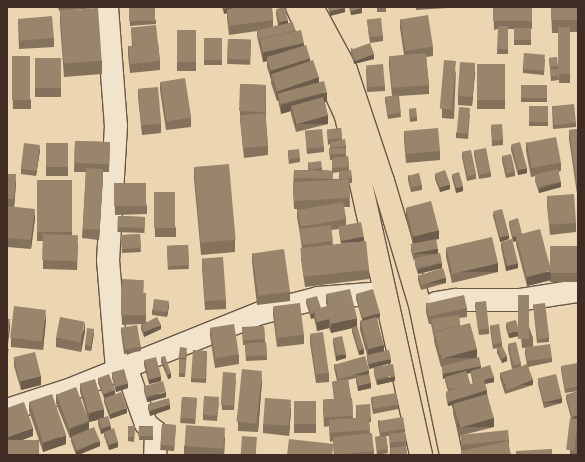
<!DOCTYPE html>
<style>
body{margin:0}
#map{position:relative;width:585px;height:462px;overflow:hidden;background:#ebd6b1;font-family:"EB Garamond",serif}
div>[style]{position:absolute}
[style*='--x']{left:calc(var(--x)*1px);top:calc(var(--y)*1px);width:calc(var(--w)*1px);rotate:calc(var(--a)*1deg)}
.roads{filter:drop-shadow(1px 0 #6b5646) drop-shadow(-1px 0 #6b5646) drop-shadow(0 1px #6b5646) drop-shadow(0 -1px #6b5646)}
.street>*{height:22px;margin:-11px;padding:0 11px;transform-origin:11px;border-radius:11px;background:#f2e4cc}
.primary>*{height:22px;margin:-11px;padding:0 11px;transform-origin:11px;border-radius:11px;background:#ebd6b1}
.wall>*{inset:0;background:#84725d;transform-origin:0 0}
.shaded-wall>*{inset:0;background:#6b5c4c;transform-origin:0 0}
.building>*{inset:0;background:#99846c;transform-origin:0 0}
span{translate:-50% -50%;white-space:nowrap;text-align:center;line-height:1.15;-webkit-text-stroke:3px #f2e4cc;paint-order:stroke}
.frame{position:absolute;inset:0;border:8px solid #402c22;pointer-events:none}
</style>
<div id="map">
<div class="roads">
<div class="street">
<div style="--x:107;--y:7;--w:119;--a:85.7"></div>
<div style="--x:116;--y:126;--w:134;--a:93.4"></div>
<div style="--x:108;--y:260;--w:110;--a:85.3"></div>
<div style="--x:436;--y:303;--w:20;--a:-9"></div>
<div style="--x:456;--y:300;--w:63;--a:0"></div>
<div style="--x:519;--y:300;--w:60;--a:-8.7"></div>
<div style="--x:126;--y:367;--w:60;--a:70.7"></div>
<div style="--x:146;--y:424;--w:13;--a:39"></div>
<div style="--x:156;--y:432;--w:23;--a:92"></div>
<div style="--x:7;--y:410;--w:65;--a:-17.9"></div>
<div style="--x:69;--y:390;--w:207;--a:-21.9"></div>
<div style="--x:261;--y:313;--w:59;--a:-14.7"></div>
<div style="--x:318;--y:298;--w:65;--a:-4.4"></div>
</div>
<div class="primary">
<div style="--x:297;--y:7;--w:120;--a:65.8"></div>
<div style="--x:346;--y:116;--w:347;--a:77.5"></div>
<div style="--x:312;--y:7;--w:72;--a:61.6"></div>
<div style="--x:346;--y:70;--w:117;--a:71.6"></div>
<div style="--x:383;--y:181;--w:129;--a:73.4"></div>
<div style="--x:420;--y:305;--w:153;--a:78.3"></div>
</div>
</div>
<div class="wall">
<div style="clip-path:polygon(11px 7px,33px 7px,11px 8px)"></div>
<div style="clip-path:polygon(58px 7px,96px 7px,96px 8px,59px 11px)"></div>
<div style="clip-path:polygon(129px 7px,156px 20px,156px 24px,130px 26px)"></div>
<div style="clip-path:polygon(222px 7px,235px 7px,235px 8px,238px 8px,238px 7px,273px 7px,272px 7px,273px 20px,273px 27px,278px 25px,276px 14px,276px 10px,288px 23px,295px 31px,304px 46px,327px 101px,325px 102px,328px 124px,296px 132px,291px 114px,291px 111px,281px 114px,278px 100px,277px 101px,271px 83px,271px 79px,267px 67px,267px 61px,263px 62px,257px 36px,257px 31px,229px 35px,227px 18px,227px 13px,224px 14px)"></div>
<div style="clip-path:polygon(328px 7px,345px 7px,345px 12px,330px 16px)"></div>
<div style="clip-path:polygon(349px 7px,362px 7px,362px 13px,351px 15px)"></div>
<div style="left:377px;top:7px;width:9px;height:5px"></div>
<div style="clip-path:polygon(416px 7px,447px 7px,447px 8px,416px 10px)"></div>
<div style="left:452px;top:7px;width:36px;height:1px"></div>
<div style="clip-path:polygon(493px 7px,532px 7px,532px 29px,531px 29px,531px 45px,514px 45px,514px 29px,508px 29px,508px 54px,497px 54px,498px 29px,494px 30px)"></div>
<div style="clip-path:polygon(551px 7px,578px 7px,578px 32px,570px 32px,570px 83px,559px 83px,558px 33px,552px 33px)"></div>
<div style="clip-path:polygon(60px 11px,102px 61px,102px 74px,64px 77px,60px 24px)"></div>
<div style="clip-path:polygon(18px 19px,54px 38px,54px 47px,19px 49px)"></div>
<div style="clip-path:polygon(400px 19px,433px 47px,433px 56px,426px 57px,429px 85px,429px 94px,399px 96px,401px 117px,388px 119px,385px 101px,385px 97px,392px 96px,389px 66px,389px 57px,404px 55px,400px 28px)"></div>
<div style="clip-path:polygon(367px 20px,383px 36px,383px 41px,370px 43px)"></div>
<div style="clip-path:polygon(131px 27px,158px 43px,160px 61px,160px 70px,130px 73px,128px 55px,128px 46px,132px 46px)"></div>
<div style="left:177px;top:30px;width:19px;height:41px"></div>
<div style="left:204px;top:38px;width:18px;height:27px"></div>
<div style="left:228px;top:39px;width:23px;height:25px;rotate:2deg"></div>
<div style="clip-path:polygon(351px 48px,374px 59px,354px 64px,351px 53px)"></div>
<div style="left:35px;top:58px;width:26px;height:39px"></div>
<div style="clip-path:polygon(549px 58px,558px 66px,558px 70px,559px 80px,551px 81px)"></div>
<div style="clip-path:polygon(545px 59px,544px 75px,523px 73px,523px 69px)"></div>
<div style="left:477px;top:64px;width:28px;height:45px"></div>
<div style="clip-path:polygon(12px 65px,31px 100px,31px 109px,13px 109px)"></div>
<div style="clip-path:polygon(366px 69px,385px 86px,385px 91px,367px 92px)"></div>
<div style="clip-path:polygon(456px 70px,454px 119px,442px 118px,442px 109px)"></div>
<div style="clip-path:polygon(475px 72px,472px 106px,458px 105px,458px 96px)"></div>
<div style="clip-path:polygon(160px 82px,191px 118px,191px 127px,166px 130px,160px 90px)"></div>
<div style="clip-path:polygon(240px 84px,266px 85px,266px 120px,268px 146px,268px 155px,244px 158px,240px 120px)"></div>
<div style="left:547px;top:85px;width:17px;height:26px;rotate:90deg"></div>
<div style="clip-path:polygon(138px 89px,161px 124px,161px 133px,142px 135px,138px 97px)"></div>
<div style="left:548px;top:106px;width:20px;height:19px;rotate:90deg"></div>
<div style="clip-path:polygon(552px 106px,576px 123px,576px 127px,553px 129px)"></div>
<div style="clip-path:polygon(409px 109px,417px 117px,417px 121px,410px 122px)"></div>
<div style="clip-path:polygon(470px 113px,468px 139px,456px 138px,456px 133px)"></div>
<div style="clip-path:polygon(491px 125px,503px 140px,503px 145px,492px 146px)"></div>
<div style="clip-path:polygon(evenodd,341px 128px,342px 140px,346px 146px,346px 157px,348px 156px,349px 170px,352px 178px,352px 183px,349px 183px,350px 207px,344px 207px,346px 219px,346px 226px,364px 242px,369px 270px,369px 279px,305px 287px,301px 259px,302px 250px,300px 234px,297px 217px,297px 209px,294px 209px,293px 190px,294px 170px,308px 170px,308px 162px,322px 168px,322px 170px,332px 171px,332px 160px,330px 160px,329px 149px,330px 149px,330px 144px,328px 145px,327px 130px,341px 128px,339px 172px,339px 179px,332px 179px,333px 173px,339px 172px,341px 128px,339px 229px,339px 232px,341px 244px,333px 246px,331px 230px,339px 229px)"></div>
<div style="clip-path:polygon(578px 129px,578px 194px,577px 194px,569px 139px,569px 130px)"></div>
<div style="clip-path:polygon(305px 130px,324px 147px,324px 152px,307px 154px)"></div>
<div style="clip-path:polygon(404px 131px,440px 151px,440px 160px,406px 163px,404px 140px)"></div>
<div style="clip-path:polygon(75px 141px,110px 142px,109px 172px,103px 172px,99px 240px,82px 238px,86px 172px,74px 172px)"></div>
<div style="clip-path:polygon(526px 142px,561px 163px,561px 171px,558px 172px,561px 187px,539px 193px,535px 181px,536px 176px,531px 177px,526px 151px)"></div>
<div style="left:46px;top:143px;width:22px;height:33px"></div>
<div style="clip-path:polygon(511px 145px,527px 173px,518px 175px,511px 150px)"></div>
<div style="clip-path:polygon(40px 150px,36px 176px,21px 174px,21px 169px)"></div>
<div style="clip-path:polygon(288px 150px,300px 158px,300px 162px,289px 164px,288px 155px)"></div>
<div style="clip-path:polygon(474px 150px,491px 173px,491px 177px,479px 179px,474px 155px)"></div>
<div style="clip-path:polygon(462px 152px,476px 174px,476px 179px,467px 181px,462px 157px)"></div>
<div style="clip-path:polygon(502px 156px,515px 172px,515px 176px,506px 178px,502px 161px)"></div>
<div style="clip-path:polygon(194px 167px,235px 240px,235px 252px,201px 255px,194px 179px)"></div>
<div style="clip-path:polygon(7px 174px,16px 183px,14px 207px,35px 218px,31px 249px,7px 247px)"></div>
<div style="clip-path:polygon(435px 174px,450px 189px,440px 192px,435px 179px)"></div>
<div style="clip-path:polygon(452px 174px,463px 191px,456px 193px,452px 178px)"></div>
<div style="clip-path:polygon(408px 175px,422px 185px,422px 190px,411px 192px,408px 180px)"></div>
<div style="clip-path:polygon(37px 180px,72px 180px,72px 235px,78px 244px,77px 270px,43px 269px,43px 241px,37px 241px)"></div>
<div style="clip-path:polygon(114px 183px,147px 205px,147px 214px,115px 215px)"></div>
<div style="clip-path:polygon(154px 192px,176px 228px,176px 237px,155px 237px)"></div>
<div style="clip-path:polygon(547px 196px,576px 223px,576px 232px,550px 235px,547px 205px)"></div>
<div style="clip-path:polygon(406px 208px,439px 239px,436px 239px,438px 253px,442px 268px,418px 274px,415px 265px,415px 260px,414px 261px,411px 251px,411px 246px,431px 240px,413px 245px,406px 217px)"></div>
<div style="clip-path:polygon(493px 212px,509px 239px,500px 242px,493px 216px)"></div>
<div style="left:118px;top:216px;width:27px;height:16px;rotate:2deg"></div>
<div style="clip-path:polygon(509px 221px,522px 234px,551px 280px,527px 286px,516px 244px,516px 241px,513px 242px,509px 225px)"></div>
<div style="left:140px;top:234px;width:18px;height:19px;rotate:87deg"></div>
<div style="clip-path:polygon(501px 242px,518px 268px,506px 271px,501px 247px)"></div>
<div style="left:188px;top:245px;width:24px;height:21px;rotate:88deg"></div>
<div style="left:578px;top:246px;width:36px;height:28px;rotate:90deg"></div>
<div style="clip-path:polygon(446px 248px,498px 272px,452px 283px,446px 257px)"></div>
<div style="clip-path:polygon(252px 253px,290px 292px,290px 301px,257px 305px,252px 262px)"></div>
<div style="clip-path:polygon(202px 258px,226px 300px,226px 309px,205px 310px,202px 267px)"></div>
<div style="clip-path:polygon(418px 275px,446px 283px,421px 290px,418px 280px)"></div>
<div style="clip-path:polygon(144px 293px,146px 293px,146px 322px,161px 329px,144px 337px,141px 329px,141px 325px,142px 324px,122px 325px,121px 303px)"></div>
<div style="clip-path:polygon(326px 294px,357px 327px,364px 354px,359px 355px,352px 332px,352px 328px,331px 333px,329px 328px,317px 331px,314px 318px,311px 319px,306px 303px,306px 299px,321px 308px,327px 306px,326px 303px)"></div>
<div style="clip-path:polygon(356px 294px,380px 317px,377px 318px,384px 351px,391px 363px,369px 369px,367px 360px,367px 355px,360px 330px,360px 321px,362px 320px,356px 299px)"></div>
<div style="clip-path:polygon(518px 295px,533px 338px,533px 347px,522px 348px,518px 304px)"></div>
<div style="clip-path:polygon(evenodd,426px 303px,467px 308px,467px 317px,459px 318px,460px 325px,477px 358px,481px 368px,494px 382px,485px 384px,494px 427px,459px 436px,453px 413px,453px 405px,448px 406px,446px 396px,446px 392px,448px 391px,445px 381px,445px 378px,443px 379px,442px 367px,441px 367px,434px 341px,434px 338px,431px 324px,429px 324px,426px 312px,426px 303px,467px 373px,471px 373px,471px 375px,473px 384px,470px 384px,467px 373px)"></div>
<div style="clip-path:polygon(475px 303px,489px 329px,489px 334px,479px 335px,475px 307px)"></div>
<div style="clip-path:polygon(533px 304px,549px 338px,549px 342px,537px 343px)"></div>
<div style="clip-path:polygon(169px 306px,167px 317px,152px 315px,152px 310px)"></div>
<div style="clip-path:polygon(273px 307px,304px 335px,304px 344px,277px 347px,273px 315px)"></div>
<div style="clip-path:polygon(46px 319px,43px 350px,11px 347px,11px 338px)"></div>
<div style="clip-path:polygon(506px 323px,519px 336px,509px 338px,506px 328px)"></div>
<div style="clip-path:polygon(490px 325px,502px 343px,502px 346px,507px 361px,502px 363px,497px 353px,497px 348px,498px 348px,493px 349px,490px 329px)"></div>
<div style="clip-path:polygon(264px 326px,265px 342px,266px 342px,267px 360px,246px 361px,245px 345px,243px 345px,242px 327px)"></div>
<div style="clip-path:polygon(121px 327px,141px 347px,141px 351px,124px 354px,121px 332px)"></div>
<div style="clip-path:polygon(210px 328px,239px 355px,239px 364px,215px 368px,210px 336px)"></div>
<div style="clip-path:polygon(85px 331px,81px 352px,56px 347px,56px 338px)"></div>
<div style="clip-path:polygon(94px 333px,91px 351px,85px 350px,85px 345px)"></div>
<div style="clip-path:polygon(310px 334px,329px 373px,329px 382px,316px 383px,310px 343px)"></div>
<div style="clip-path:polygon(333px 338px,346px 358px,336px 361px,333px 343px)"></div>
<div style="clip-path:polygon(508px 344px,521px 363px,521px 367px,527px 365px,525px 354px,525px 349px,552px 358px,552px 362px,528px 367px,533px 385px,505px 394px,500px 378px,500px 373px,516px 368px,512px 369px,508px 349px)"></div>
<div style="clip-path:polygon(207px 351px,206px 383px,191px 382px,191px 378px)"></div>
<div style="clip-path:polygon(187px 352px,186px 363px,185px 377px,179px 377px,179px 357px)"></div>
<div style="clip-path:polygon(161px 357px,171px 378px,168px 379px,161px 362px)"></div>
<div style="clip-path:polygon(14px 358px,41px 385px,21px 390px,14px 366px)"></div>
<div style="clip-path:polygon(144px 360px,161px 381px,149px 384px,144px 365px)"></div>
<div style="clip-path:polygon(334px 364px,369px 374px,371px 388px,358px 391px,356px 381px,356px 378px,348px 380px,351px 398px,352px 398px,353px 419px,356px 418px,356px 405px,371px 418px,371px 422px,369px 422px,370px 433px,374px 451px,374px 455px,334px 455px,333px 441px,330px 442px,329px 426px,324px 427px,323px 409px,323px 400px,334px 399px,332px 382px,337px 381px,334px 368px)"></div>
<div style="clip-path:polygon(561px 366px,578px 368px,578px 391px,565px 393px,561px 370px)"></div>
<div style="clip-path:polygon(374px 369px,395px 381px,377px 385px,374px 374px)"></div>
<div style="clip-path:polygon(112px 373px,128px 388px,116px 392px,112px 378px)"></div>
<div style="clip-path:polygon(98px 378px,115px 394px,127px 413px,110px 419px,104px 402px,104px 398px,98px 383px)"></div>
<div style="clip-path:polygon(236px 378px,234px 410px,222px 410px,222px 405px)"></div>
<div style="clip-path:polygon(538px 379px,562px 403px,544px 408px,538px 384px)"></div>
<div style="clip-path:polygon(262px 380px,258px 432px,238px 431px,238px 422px)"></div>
<div style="clip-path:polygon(80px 383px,104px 417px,111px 429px,118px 447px,109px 450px,104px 436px,104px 433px,101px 434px,98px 424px,98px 420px,89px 422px,89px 429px,100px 446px,78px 455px,76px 455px,71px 441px,71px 438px,70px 438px,56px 403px,56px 394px,87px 415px,80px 392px)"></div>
<div style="clip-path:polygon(144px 387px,166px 397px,147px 402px,144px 391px)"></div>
<div style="clip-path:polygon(578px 391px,578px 455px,570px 455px,570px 418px,571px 418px,566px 399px,566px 395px)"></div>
<div style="left:182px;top:397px;width:15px;height:26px;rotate:4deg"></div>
<div style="clip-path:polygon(371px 397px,398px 405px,398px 409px,373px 414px,371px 402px)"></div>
<div style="left:294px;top:401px;width:22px;height:32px"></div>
<div style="clip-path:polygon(29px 402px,66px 444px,43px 452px,29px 411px)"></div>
<div style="clip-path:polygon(219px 402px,217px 421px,203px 420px,203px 415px)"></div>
<div style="clip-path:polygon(148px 404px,170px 409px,150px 416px,148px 409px)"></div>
<div style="clip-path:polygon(291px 409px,289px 436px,263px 433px,263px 424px)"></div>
<div style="clip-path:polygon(378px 420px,405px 429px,405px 433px,406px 446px,407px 455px,390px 455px,390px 448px,402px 446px,390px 448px,389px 436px,386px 436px,388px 453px,377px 455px,375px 437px,380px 436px,378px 425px)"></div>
<div style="left:162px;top:424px;width:14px;height:26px;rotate:4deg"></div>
<div style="clip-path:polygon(128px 426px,135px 426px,134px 442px,128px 441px)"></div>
<div style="left:153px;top:426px;width:14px;height:14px;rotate:90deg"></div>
<div style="clip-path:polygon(225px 437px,224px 455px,184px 455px,184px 446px)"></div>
<div style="clip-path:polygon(461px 438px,509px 440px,509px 449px,511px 455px,461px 455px,461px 451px,462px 451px,461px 447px)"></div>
</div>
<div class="shaded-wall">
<div style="clip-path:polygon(231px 7px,235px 7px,235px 10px,227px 9px,227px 13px,224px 14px,224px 9px)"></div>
<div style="clip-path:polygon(345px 8px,345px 12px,330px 16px,330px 11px)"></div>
<div style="clip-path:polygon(362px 8px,362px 13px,351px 15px,351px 11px)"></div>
<div style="clip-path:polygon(288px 20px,288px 25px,279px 27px,279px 23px)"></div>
<div style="clip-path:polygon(304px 43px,304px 52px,267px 58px,267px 61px,263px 62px,263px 53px)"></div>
<div style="clip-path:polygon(374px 54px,374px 59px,354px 64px,354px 60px)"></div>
<div style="clip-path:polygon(310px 58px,310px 67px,271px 74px,270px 80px,270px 71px)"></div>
<div style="clip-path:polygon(475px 63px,475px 72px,472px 106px,472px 97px)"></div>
<div style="clip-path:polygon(319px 77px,319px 86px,278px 94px,278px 100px,277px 101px,277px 92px)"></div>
<div style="clip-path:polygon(327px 92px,327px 101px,292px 111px,291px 105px,291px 111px,281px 114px,281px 105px)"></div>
<div style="left:328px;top:115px;width:9px;height:33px;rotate:90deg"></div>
<div style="clip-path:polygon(40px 145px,40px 150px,36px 176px,36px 171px)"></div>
<div style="clip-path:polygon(527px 168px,527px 173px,518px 175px,518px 170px)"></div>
<div style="clip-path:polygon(103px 169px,103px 178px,99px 240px,99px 231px)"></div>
<div style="clip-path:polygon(16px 174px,16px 183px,14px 208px,14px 199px)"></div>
<div style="clip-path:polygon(561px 182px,561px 187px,539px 193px,539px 189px)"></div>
<div style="clip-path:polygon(450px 184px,450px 189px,440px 192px,440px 188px)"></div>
<div style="clip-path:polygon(463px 186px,463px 191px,456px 193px,456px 188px)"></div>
<div style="clip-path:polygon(35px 209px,35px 218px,31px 249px,31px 240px)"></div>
<div style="clip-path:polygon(439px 230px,439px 239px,413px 245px,413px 236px)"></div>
<div style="clip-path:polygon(509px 235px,509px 239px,500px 242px,500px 237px)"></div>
<div style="clip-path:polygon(516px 236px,516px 241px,513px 242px,513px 237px)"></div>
<div style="left:364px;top:237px;width:5px;height:23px;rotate:90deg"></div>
<div style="left:438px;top:249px;width:5px;height:25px;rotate:90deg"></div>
<div style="clip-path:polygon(442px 263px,442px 268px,418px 274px,418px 270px)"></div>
<div style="left:498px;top:263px;width:9px;height:47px;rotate:90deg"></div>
<div style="clip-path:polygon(518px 263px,518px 268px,506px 271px,506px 266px)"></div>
<div style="clip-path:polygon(551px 271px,551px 280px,527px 286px,527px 277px)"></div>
<div style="left:446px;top:278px;width:5px;height:26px;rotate:90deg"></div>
<div style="clip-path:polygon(169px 301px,169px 306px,167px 317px,167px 312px)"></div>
<div style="clip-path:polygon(46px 310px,46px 319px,43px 350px,43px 341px)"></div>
<div style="clip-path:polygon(314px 313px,314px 318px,311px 319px,311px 314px)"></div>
<div style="clip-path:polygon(380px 313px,380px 317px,363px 323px,363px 318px)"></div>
<div style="clip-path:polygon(357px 318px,357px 327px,331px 333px,331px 324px)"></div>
<div style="clip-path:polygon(10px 319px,10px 328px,7px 351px,7px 342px)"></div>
<div style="clip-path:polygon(329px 319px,329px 328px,317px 331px,317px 322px)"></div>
<div style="clip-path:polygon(85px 322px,85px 331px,81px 352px,81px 343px)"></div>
<div style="clip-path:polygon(161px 325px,161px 329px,144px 337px,144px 332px)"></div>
<div style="clip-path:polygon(94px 329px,94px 333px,91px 351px,91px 346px)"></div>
<div style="clip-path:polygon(519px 331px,519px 336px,509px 338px,509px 333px)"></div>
<div style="clip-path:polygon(384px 345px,384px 354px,368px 358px,368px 349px)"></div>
<div style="clip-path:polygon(364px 349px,364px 354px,359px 355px,359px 350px)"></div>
<div style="left:477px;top:349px;width:9px;height:37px;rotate:90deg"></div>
<div style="clip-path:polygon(346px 354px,346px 358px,336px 361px,336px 356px)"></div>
<div style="clip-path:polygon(507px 356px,507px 361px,502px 363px,502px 359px)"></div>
<div style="clip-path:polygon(391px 359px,391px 363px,369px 369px,369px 364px)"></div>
<div style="clip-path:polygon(481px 366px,481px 370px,471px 371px,471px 373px,446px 378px,445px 377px,445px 378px,443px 379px,443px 374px)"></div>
<div style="left:369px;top:370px;width:5px;height:33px;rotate:90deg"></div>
<div style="clip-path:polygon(262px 371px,262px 380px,258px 432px,258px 423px)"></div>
<div style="clip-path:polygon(171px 373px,171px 378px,168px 379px,168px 374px)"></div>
<div style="clip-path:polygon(41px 376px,41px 385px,21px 390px,21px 381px)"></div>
<div style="clip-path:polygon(161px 376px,161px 381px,149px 384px,149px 379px)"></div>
<div style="clip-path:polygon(395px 376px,395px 381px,377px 385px,377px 381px)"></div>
<div style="clip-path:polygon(494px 377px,494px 382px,484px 384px,484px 380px)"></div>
<div style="left:533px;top:380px;width:5px;height:29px;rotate:90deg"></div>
<div style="clip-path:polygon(128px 383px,128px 388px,116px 392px,116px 387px)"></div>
<div style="clip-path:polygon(371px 383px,371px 388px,358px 391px,358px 386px)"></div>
<div style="clip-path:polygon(115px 390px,115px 394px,104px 398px,104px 394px)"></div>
<div style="clip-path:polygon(487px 390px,487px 395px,448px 406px,448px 402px)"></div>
<div style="clip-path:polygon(166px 392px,166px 397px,147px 402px,147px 398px)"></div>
<div style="left:562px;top:398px;width:5px;height:19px;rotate:90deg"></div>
<div style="clip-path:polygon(291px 400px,291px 409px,289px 436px,289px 427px)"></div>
<div style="clip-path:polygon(170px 404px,170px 409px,150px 416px,150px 411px)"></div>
<div style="clip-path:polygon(127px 408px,127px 413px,110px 419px,110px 414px)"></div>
<div style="clip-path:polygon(104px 409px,104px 418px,89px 422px,89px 430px,70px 438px,70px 429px,89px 422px,89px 413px)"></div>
<div style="clip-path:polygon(578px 415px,578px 420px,572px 421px,572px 417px)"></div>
<div style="left:494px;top:418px;width:9px;height:36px;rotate:90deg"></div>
<div style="clip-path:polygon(111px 426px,111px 430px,101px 434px,101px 429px)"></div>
<div style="clip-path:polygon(33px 428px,33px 436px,7px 446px,7px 437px)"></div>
<div style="clip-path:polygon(225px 428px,225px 437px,224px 455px,224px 450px)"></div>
<div style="clip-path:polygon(66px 435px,66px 444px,43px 452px,43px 443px)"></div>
<div style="clip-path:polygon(100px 441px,100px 446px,78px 455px,76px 455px,76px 451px)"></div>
<div style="clip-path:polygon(118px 442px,118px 447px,109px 450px,109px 445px)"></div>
</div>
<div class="building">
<div style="left:129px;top:7px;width:26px;height:14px"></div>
<div style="clip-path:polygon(224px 7px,231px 7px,224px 9px)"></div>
<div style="clip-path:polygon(244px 7px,272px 7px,273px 20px,229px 26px,227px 9px)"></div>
<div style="left:285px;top:7px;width:13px;height:9px;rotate:77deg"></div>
<div style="clip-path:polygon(329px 7px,345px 7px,345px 8px,330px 11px)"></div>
<div style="clip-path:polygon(350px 7px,362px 7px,362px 8px,351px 11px)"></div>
<div style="left:493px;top:7px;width:39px;height:14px"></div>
<div style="left:551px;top:7px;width:27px;height:13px"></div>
<div style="left:98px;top:8px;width:53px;height:38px;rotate:86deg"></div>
<div style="left:428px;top:15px;width:32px;height:28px;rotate:81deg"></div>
<div style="left:52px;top:16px;width:22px;height:34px;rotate:85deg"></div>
<div style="left:381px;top:18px;width:18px;height:14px;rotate:84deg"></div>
<div style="left:293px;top:22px;width:9px;height:37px;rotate:77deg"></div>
<div style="left:156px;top:25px;width:18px;height:25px;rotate:84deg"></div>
<div style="left:498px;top:26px;width:10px;height:23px"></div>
<div style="left:558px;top:27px;width:12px;height:47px"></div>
<div style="left:531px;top:28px;width:12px;height:17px;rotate:90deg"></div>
<div style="left:177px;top:30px;width:19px;height:32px"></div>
<div style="left:301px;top:30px;width:13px;height:42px;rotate:77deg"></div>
<div style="left:204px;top:38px;width:18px;height:22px"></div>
<div style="left:228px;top:39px;width:23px;height:20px;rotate:2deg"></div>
<div style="left:158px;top:43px;width:18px;height:30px;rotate:84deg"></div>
<div style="left:370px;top:43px;width:12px;height:20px;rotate:70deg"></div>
<div style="left:306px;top:45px;width:14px;height:41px;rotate:73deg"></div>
<div style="left:426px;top:53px;width:32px;height:37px;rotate:85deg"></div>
<div style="left:524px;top:53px;width:21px;height:16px;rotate:5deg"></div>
<div style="left:12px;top:56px;width:18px;height:44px"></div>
<div style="left:557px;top:57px;width:9px;height:8px;rotate:84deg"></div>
<div style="left:35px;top:58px;width:26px;height:30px"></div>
<div style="left:313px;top:60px;width:18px;height:44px;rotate:71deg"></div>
<div style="left:444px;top:60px;width:12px;height:49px;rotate:5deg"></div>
<div style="left:460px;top:62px;width:15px;height:34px;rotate:4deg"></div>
<div style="left:383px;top:64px;width:22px;height:17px;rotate:85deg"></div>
<div style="left:477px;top:64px;width:28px;height:36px"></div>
<div style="clip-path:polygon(550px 69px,558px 69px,559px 76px,551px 76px)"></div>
<div style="left:185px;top:78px;width:40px;height:25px;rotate:81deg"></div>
<div style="left:324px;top:81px;width:11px;height:48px;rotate:75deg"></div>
<div style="left:240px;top:84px;width:26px;height:27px;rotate:2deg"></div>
<div style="left:547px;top:85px;width:13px;height:26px;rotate:90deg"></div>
<div style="left:158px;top:87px;width:37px;height:20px;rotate:85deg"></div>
<div style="left:398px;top:95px;width:18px;height:13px;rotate:81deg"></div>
<div style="left:323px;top:97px;width:19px;height:33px;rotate:74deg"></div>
<div style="left:574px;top:104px;width:19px;height:22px;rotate:84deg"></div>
<div style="left:548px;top:106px;width:16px;height:19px;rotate:90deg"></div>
<div style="left:459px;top:107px;width:11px;height:26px;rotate:5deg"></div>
<div style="left:416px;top:108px;width:9px;height:7px;rotate:84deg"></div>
<div style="left:265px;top:113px;width:33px;height:25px;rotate:85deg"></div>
<div style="left:502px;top:124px;width:16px;height:11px;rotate:86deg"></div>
<div style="left:341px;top:128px;width:10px;height:14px;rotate:84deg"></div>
<div style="left:438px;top:128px;width:23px;height:34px;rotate:85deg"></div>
<div style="left:322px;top:129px;width:18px;height:17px;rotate:84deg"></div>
<div style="clip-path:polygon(578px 129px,578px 185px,577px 185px,569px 130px)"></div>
<div style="left:556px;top:137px;width:26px;height:30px;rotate:79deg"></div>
<div style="clip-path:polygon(345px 139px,346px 146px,331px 148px,330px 142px)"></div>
<div style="left:75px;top:141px;width:35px;height:22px;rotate:2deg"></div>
<div style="left:520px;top:142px;width:27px;height:9px;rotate:75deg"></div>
<div style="left:24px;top:143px;width:16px;height:26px;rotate:7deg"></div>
<div style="left:46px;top:143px;width:22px;height:24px"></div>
<div style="left:346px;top:148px;width:6px;height:17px;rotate:90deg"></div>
<div style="left:486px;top:148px;width:25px;height:12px;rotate:79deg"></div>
<div style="left:299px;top:149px;width:9px;height:11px;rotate:84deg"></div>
<div style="left:471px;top:150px;width:25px;height:9px;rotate:78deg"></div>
<div style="left:511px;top:154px;width:18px;height:9px;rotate:77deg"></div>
<div style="clip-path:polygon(348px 156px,349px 167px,332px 168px,332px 158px)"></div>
<div style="left:321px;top:161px;width:7px;height:13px;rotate:82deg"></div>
<div style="left:229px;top:164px;width:76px;height:35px;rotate:85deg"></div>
<div style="left:86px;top:168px;width:17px;height:61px;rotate:3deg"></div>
<div style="left:558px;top:169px;width:13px;height:24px;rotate:77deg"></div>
<div style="left:294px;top:170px;width:39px;height:8px;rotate:1deg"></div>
<div style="left:351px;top:170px;width:8px;height:12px;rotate:83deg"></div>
<div style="left:445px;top:170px;width:15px;height:11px;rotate:70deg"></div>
<div style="left:459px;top:172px;width:15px;height:7px;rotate:74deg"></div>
<div style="left:419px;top:173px;width:12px;height:11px;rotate:76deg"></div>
<div style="clip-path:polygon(7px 174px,16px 174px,14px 199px,7px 199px)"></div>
<div style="left:349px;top:179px;width:19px;height:56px;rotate:87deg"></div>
<div style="left:37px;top:180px;width:35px;height:52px"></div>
<div style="left:114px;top:183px;width:32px;height:23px"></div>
<div style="left:154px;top:192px;width:21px;height:36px"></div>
<div style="left:574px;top:194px;width:29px;height:27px;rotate:86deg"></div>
<div style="left:431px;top:201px;width:30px;height:26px;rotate:75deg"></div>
<div style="left:343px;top:202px;width:17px;height:46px;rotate:80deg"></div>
<div style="clip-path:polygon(7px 206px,35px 209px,31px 240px,7px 238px)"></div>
<div style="left:502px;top:209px;width:27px;height:9px;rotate:75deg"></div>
<div style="left:118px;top:216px;width:27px;height:11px;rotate:2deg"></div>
<div style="clip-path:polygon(518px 218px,522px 234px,516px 235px,516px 236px,513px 237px,509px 221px)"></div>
<div style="left:361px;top:222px;width:15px;height:23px;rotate:79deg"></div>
<div style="left:331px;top:225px;width:16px;height:31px;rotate:83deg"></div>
<div style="left:540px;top:229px;width:43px;height:25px;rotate:75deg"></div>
<div style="left:43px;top:234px;width:35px;height:26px;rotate:2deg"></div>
<div style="left:140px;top:234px;width:14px;height:19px;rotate:86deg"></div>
<div style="left:492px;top:237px;width:27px;height:47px;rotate:77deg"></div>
<div style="left:436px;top:239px;width:10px;height:26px;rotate:79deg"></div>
<div style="left:512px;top:239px;width:25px;height:11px;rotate:76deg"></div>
<div style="left:366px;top:241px;width:29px;height:66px;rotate:84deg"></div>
<div style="left:188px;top:245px;width:20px;height:21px;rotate:87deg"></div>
<div style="left:578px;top:246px;width:27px;height:28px;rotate:90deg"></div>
<div style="left:284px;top:249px;width:43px;height:32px;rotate:82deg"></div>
<div style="left:440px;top:253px;width:10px;height:26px;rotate:79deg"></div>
<div style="left:223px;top:257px;width:43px;height:21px;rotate:86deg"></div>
<div style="left:443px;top:268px;width:10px;height:26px;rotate:73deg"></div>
<div style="left:122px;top:279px;width:22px;height:15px;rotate:3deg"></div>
<div style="clip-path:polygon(350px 289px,357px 318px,331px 324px,329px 319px,317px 322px,314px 310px,329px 306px,326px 294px)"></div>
<div style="left:373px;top:289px;width:25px;height:18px;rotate:74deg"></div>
<div style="left:146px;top:293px;width:22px;height:25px;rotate:90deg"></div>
<div style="left:464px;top:295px;width:13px;height:39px;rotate:77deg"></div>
<div style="left:518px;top:295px;width:11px;height:44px"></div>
<div style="clip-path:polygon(317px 296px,321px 308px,314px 310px,314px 313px,311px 314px,306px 299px)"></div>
<div style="left:154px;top:299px;width:15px;height:11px;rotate:8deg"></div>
<div style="left:486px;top:301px;width:28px;height:11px;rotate:84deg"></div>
<div style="left:300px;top:303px;width:32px;height:27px;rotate:83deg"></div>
<div style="left:545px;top:303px;width:35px;height:12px;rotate:83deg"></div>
<div style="left:14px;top:306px;width:32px;height:32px;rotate:7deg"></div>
<div style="clip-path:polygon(459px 315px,460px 325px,434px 332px,434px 333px,431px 319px)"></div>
<div style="left:60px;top:317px;width:25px;height:21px;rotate:11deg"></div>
<div style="clip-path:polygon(157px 317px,161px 325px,144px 332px,141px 325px)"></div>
<div style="left:376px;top:317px;width:29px;height:16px;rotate:74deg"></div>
<div style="clip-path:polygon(7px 319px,10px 319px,7px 342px)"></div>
<div style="left:516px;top:320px;width:11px;height:10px;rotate:75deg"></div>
<div style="left:470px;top:323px;width:27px;height:37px;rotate:75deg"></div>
<div style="left:234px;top:324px;width:31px;height:24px;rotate:81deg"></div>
<div style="left:499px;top:324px;width:19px;height:9px;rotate:81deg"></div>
<div style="left:137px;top:325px;width:22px;height:16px;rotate:80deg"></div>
<div style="left:264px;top:326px;width:13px;height:22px;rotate:86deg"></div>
<div style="left:357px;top:326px;width:24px;height:5px;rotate:73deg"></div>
<div style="clip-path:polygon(87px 328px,94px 329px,91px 346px,85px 345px)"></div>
<div style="left:323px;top:332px;width:41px;height:13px;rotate:82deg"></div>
<div style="left:342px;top:336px;width:18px;height:9px;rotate:77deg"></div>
<div style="left:266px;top:342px;width:13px;height:21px;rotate:86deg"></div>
<div style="left:516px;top:342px;width:22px;height:8px;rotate:77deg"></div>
<div style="left:550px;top:344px;width:14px;height:25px;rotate:82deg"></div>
<div style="clip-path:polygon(502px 346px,507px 356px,502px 359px,497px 348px)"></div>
<div style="left:180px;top:347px;width:7px;height:10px;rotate:8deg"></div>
<div style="clip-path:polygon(7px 349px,9px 349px,7px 358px)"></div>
<div style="left:193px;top:350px;width:14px;height:28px;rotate:4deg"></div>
<div style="left:389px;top:350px;width:9px;height:23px;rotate:77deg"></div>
<div style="left:35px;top:352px;width:25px;height:22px;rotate:76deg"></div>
<div style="clip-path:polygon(165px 356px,171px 373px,168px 374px,161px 357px)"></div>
<div style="left:365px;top:356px;width:15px;height:32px;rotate:74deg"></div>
<div style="left:156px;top:357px;width:20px;height:12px;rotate:75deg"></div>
<div style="clip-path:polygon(479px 357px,481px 366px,443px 374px,442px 366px)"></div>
<div style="clip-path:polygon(179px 359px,186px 360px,185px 373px,179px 373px)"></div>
<div style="clip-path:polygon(577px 363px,578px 368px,578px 386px,565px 389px,561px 366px)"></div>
<div style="left:393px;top:364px;width:12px;height:20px;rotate:81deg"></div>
<div style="left:527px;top:364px;width:17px;height:28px;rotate:69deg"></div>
<div style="clip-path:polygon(490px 365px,494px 377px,484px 380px,487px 390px,448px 402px,446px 392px,458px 388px,449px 389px,445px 377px,466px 371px,470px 384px,474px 383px,471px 371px)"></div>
<div style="left:124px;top:369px;width:15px;height:13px;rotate:74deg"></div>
<div style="left:242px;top:369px;width:20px;height:53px;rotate:6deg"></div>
<div style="left:223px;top:372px;width:13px;height:33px;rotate:4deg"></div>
<div style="left:109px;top:374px;width:17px;height:12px;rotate:69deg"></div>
<div style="left:369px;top:374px;width:9px;height:13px;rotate:77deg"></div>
<div style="left:556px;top:374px;width:25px;height:19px;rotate:76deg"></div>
<div style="left:95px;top:379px;width:31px;height:16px;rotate:73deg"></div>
<div style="left:348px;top:379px;width:19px;height:16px;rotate:81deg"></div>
<div style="left:163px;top:381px;width:11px;height:20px;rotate:75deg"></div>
<div style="left:76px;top:387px;width:36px;height:21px;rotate:69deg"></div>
<div style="clip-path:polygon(578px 391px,578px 415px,572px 417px,566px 395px)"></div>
<div style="left:121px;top:392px;width:17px;height:18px;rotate:69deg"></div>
<div style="left:396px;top:393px;width:12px;height:25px;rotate:81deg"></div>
<div style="left:52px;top:394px;width:43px;height:24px;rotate:71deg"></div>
<div style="left:487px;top:394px;width:25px;height:35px;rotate:74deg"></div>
<div style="left:204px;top:396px;width:15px;height:19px;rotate:4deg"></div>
<div style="left:182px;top:397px;width:15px;height:21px;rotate:4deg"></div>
<div style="clip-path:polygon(169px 398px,170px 404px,150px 411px,148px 404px)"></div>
<div style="left:265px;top:398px;width:26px;height:26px;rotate:4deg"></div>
<div style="left:352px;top:398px;width:18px;height:29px;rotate:87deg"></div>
<div style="left:294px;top:401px;width:22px;height:23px"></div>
<div style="clip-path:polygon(24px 402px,33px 428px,7px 437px,7px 408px)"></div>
<div style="left:370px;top:404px;width:14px;height:14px;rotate:86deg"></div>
<div style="left:108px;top:416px;width:10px;height:10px;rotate:73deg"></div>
<div style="left:369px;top:417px;width:13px;height:40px;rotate:86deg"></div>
<div style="left:403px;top:417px;width:12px;height:25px;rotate:81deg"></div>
<div style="left:570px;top:418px;width:8px;height:32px;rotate:7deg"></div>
<div style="left:162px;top:424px;width:14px;height:21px;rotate:4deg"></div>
<div style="left:186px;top:425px;width:39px;height:21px;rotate:4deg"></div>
<div style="clip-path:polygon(128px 426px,135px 426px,134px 437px,128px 437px)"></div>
<div style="clip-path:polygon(153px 426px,153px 436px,138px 436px,139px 427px)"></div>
<div style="left:94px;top:427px;width:15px;height:25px;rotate:67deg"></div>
<div style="clip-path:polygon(114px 428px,118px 442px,109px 445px,104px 432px)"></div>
<div style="left:508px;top:430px;width:10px;height:48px;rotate:84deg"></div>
<div style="left:405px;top:432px;width:9px;height:16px;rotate:84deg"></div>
<div style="left:372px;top:433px;width:18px;height:39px;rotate:84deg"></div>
<div style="left:242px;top:436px;width:15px;height:19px;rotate:4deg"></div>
<div style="left:386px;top:436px;width:13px;height:11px;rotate:81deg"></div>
<div style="clip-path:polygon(289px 439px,334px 444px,332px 455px,287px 455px)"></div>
<div style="left:39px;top:440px;width:15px;height:32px;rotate:90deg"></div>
<div style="clip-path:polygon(508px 441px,511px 455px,462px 455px,461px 451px)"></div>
<div style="clip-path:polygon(406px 446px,407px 455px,391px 455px,390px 448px)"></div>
<div style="clip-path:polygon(552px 449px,552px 455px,516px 455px,516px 451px)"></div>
</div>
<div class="frame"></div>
</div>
